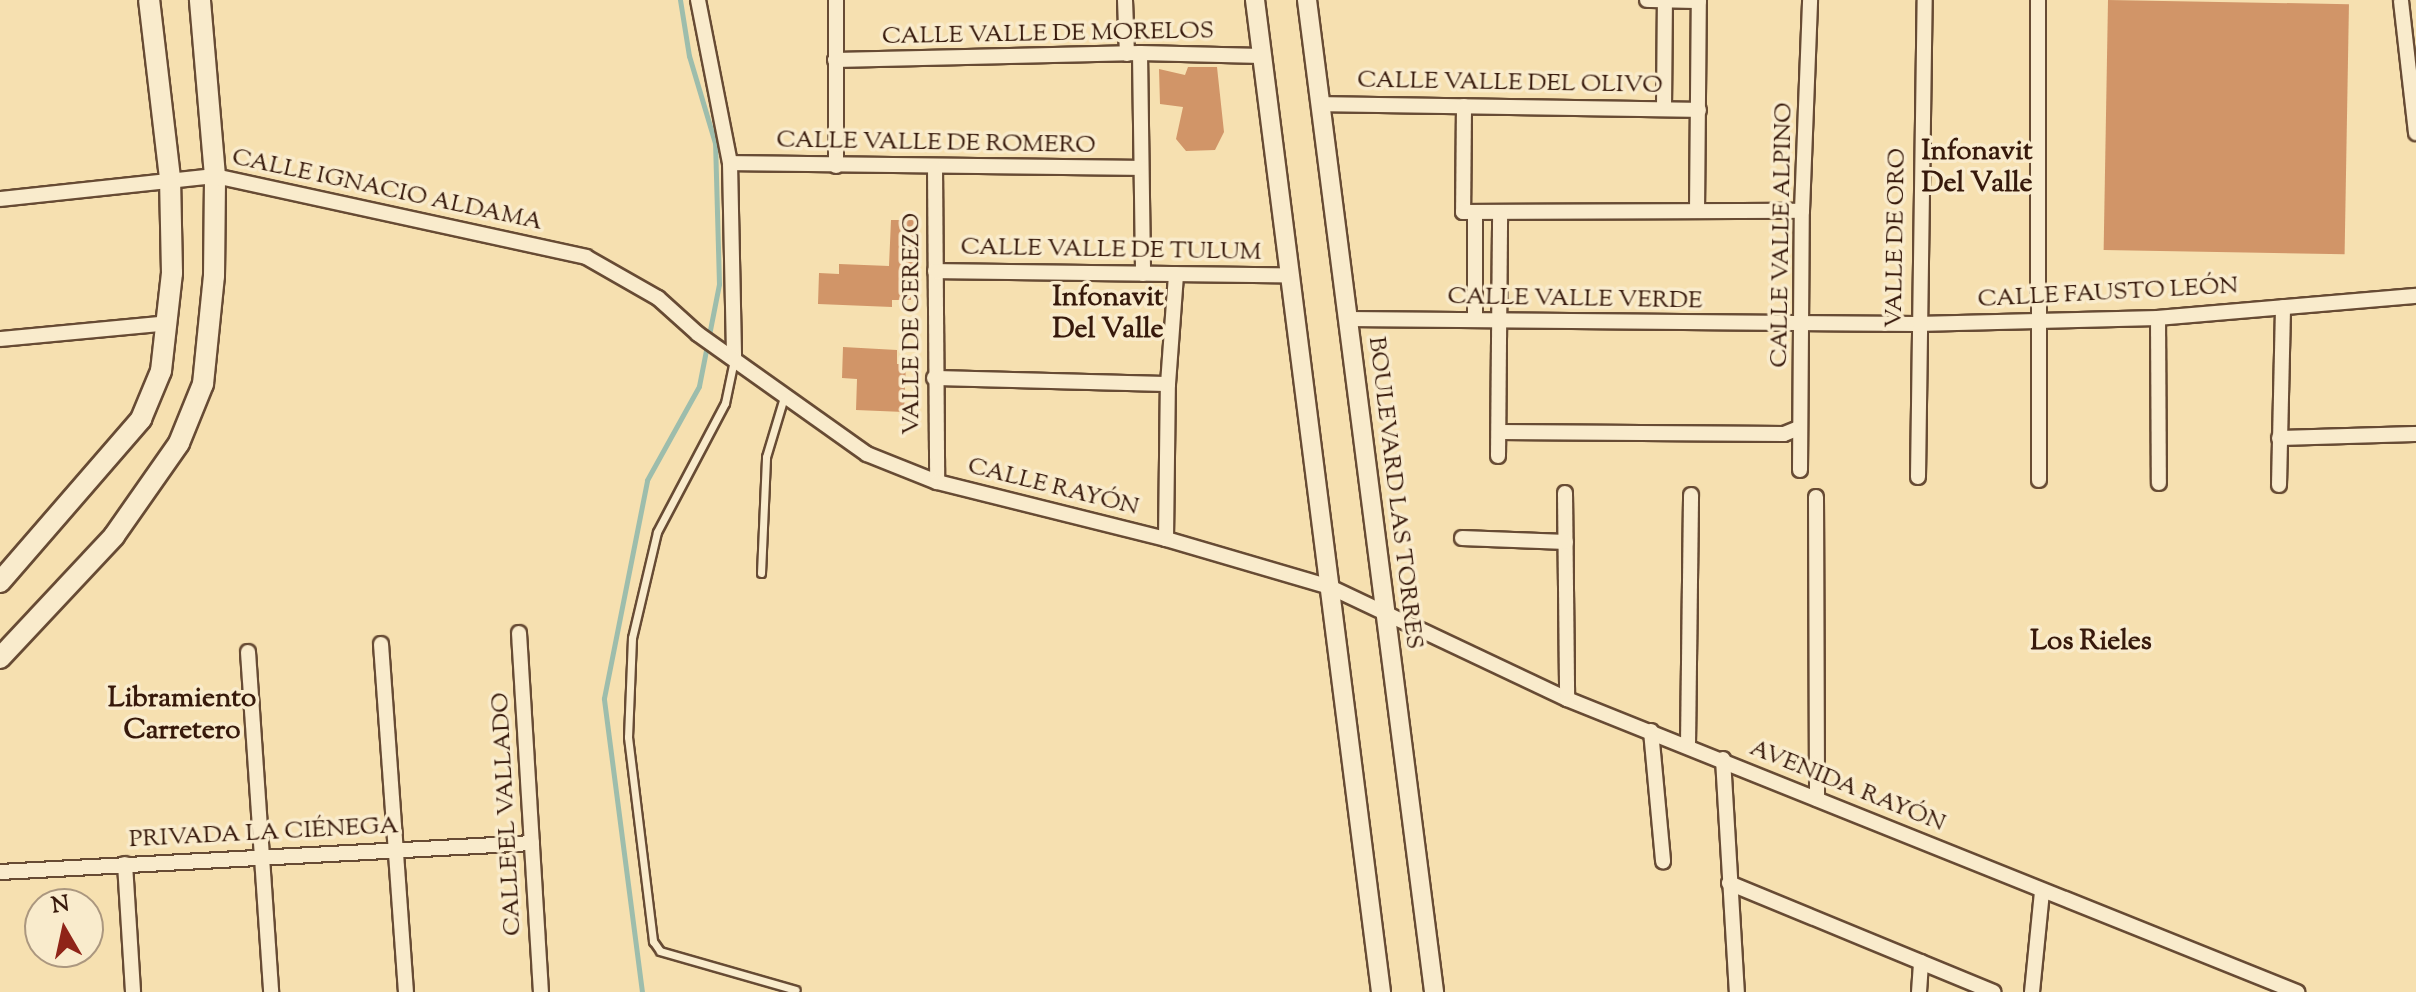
<!DOCTYPE html>
<meta charset="utf-8">
<style>
body{margin:0}
#map{position:relative;width:2416px;height:992px;overflow:hidden;background:#f6e0b0;font-family:"Sorts Mill Goudy",serif}
div>[style]{position:absolute}
[style*='--x']{left:calc(var(--x)*1px);top:calc(var(--y)*1px);width:calc(var(--w)*1px);rotate:calc(var(--a)*1deg)}
.stream>*{height:5px;margin:-2.5px;padding:0 2.5px;transform-origin:2.5px;border-radius:2.5px;background:#9dbdac}
.building>*{inset:0;background:#d19568;transform-origin:0 0}
.roads{filter:drop-shadow(2px 0 #674b34) drop-shadow(-2px 0 #674b34) drop-shadow(0 2px #674b34) drop-shadow(0 -2px #674b34)}
.service>*{height:7px;margin:-3.5px;padding:0 3.5px;transform-origin:3.5px;border-radius:3.5px;background:#f9ebcc}
.minor>*{height:14px;margin:-7px;padding:0 7px;transform-origin:7px;border-radius:7px;background:#f9ebcc}
.tertiary>*{height:18px;margin:-9px;padding:0 9px;transform-origin:9px;border-radius:9px;background:#f9ebcc}
.secondary>*{height:20px;margin:-10px;padding:0 10px;transform-origin:10px;border-radius:10px;background:#f9ebcc}
span{translate:-50% -50%;white-space:nowrap;text-align:center;line-height:1.15;-webkit-text-stroke:7px #f9ebcc;paint-order:stroke}
.street-label{font-size:24px;color:#37190b}
.quarter-label{font-size:28px;color:#37190b;font-weight:700}
.north{position:absolute;left:24px;top:888px;width:80px;height:80px;box-sizing:border-box;background:#f9ebcc;border:2px solid #ab977f;border-radius:50%;rotate:351deg;font-size:22px;font-weight:700;line-height:32px;text-align:center;color:#37190b}
.north::after{content:'';display:block;margin:auto;width:28px;height:36px;background:#8f2418;clip-path:polygon(50% 0,100% 100%,50% 72%,0 100%)}
</style>
<div id="map">
<div class="stream">
<div style="--x:642;--y:992;--w:296;--a:-97.4"></div>
<div style="--x:604;--y:698;--w:222;--a:-78.8"></div>
<div style="--x:647;--y:480;--w:107;--a:-61"></div>
<div style="--x:699;--y:386;--w:104;--a:-78.9"></div>
<div style="--x:719;--y:284;--w:141;--a:-91.6"></div>
<div style="--x:715;--y:143;--w:91;--a:-106.6"></div>
<div style="--x:689;--y:56;--w:57;--a:-99.1"></div>
</div>
<div class="building">
<div style="left:2108px;top:0;width:241px;height:250px;rotate:1deg"></div>
<div style="clip-path:polygon(1188px 67px,1217px 67px,1224px 132px,1215px 150px,1186px 151px,1176px 139px,1183px 107px,1160px 104px,1159px 69px,1185px 75px)"></div>
<div style="clip-path:polygon(891px 220px,918px 220px,911px 300px,892px 300px,892px 307px,818px 304px,819px 273px,839px 274px,839px 264px,889px 266px)"></div>
<div style="clip-path:polygon(843px 347px,897px 350px,897px 364px,906px 364px,904px 412px,856px 410px,857px 379px,842px 378px)"></div>
</div>
<div class="roads">
<div class="service">
<div style="--x:734;--y:360;--w:44;--a:101.8"></div>
<div style="--x:725;--y:403;--w:146;--a:117.8"></div>
<div style="--x:657;--y:532;--w:109;--a:103.3"></div>
<div style="--x:632;--y:638;--w:99;--a:92.3"></div>
<div style="--x:628;--y:737;--w:206;--a:83"></div>
<div style="--x:653;--y:941;--w:12;--a:55"></div>
<div style="--x:660;--y:951;--w:141;--a:16"></div>
<div style="--x:761;--y:573;--w:116;--a:-87.5"></div>
<div style="--x:766;--y:457;--w:63;--a:-73.3"></div>
</div>
<div class="minor">
<div style="--x:698;--y:0;--w:166;--a:78.9"></div>
<div style="--x:730;--y:163;--w:194;--a:88.8"></div>
<div style="--x:1125;--y:0;--w:54;--a:87.9"></div>
<div style="--x:1647;--y:0;--w:52;--a:1.1"></div>
<div style="--x:2038;--y:0;--w:480;--a:89.9"></div>
<div style="--x:2401;--y:1;--w:133;--a:83.5"></div>
<div style="--x:1140;--y:53;--w:221;--a:89.2"></div>
<div style="--x:835;--y:60;--w:305;--a:-1.3"></div>
<div style="--x:1140;--y:53;--w:122;--a:1.4"></div>
<div style="--x:1320;--y:104;--w:379;--a:0.9"></div>
<div style="--x:1464;--y:106;--w:106;--a:90.5"></div>
<div style="--x:1463;--y:212;--w:339;--a:-0.2"></div>
<div style="--x:1664;--y:108;--w:108;--a:-89.5"></div>
<div style="--x:730;--y:163;--w:411;--a:0.7"></div>
<div style="--x:836;--y:166;--w:166;--a:-90"></div>
<div style="--x:935;--y:167;--w:315;--a:89.6"></div>
<div style="--x:0;--y:199;--w:216;--a:-6.1"></div>
<div style="--x:215;--y:176;--w:380;--a:12.3"></div>
<div style="--x:586;--y:257;--w:83;--a:29.7"></div>
<div style="--x:658;--y:298;--w:54;--a:42"></div>
<div style="--x:698;--y:334;--w:207;--a:35.4"></div>
<div style="--x:867;--y:454;--w:75;--a:21.8"></div>
<div style="--x:937;--y:482;--w:236;--a:14"></div>
<div style="--x:1166;--y:539;--w:171;--a:16.3"></div>
<div style="--x:1330;--y:587;--w:262;--a:25.3"></div>
<div style="--x:1567;--y:699;--w:787;--a:21.87"></div>
<div style="--x:1697;--y:211;--w:211;--a:-89.5"></div>
<div style="--x:1475;--y:212;--w:108;--a:90"></div>
<div style="--x:935;--y:271;--w:352;--a:0.7"></div>
<div style="--x:2158;--y:318;--w:165;--a:89.7"></div>
<div style="--x:1347;--y:319;--w:570;--a:0.5"></div>
<div style="--x:1917;--y:324;--w:241;--a:-1.4"></div>
<div style="--x:2158;--y:318;--w:259;--a:-4.9"></div>
<div style="--x:0;--y:339;--w:169;--a:-5.4"></div>
<div style="--x:934;--y:378;--w:234;--a:1.5"></div>
<div style="--x:1499;--y:432;--w:285;--a:0.4"></div>
<div style="--x:1784;--y:434;--w:16;--a:-22"></div>
<div style="--x:2279;--y:438;--w:137;--a:-1.7"></div>
<div style="--x:1498;--y:456;--w:244;--a:-89.5"></div>
<div style="--x:1800;--y:470;--w:259;--a:-89.6"></div>
<div style="--x:1802;--y:211;--w:211;--a:-87.8"></div>
<div style="--x:1918;--y:477;--w:477;--a:-89.2"></div>
<div style="--x:2279;--y:485;--w:178;--a:-88.7"></div>
<div style="--x:1565;--y:493;--w:206;--a:89.4"></div>
<div style="--x:1816;--y:497;--w:302;--a:89.8"></div>
<div style="--x:1462;--y:538;--w:104;--a:2.2"></div>
<div style="--x:1166;--y:539;--w:155;--a:-89.3"></div>
<div style="--x:1168;--y:384;--w:110;--a:-85.8"></div>
<div style="--x:519;--y:633;--w:360;--a:86.5"></div>
<div style="--x:381;--y:644;--w:349;--a:85.9"></div>
<div style="--x:248;--y:652;--w:341;--a:86.1"></div>
<div style="--x:1651;--y:731;--w:131;--a:84.7"></div>
<div style="--x:1688;--y:745;--w:250;--a:-89.3"></div>
<div style="--x:1723;--y:759;--w:233;--a:86.6"></div>
<div style="--x:125;--y:864;--w:128;--a:86.4"></div>
<div style="--x:0;--y:872;--w:533;--a:-3.12"></div>
<div style="--x:1729;--y:883;--w:286;--a:22.4"></div>
<div style="--x:1919;--y:992;--w:30;--a:-86"></div>
<div style="--x:2032;--y:992;--w:101;--a:-84.3"></div>
</div>
<div class="tertiary">
<div style="--x:1255;--y:0;--w:1000;--a:82.76"></div>
<div style="--x:1307;--y:0;--w:1000;--a:82.7"></div>
</div>
<div class="secondary">
<div style="--x:0;--y:582;--w:216;--a:-49.1"></div>
<div style="--x:141;--y:419;--w:52;--a:-67.4"></div>
<div style="--x:161;--y:371;--w:99;--a:-83.6"></div>
<div style="--x:172;--y:273;--w:95;--a:-91.2"></div>
<div style="--x:170;--y:178;--w:179;--a:-96.7"></div>
<div style="--x:0;--y:658;--w:167;--a:-46.9"></div>
<div style="--x:114;--y:536;--w:113;--a:-55"></div>
<div style="--x:179;--y:443;--w:64;--a:-67.9"></div>
<div style="--x:203;--y:384;--w:109;--a:-84.2"></div>
<div style="--x:214;--y:276;--w:100;--a:-89.4"></div>
<div style="--x:215;--y:176;--w:177;--a:-94.9"></div>
</div>
</div>
<div class="street-label">
<span style="left:1048px;top:35px;rotate:-1deg">CALLE VALLE DE MORELOS</span>
<span style="left:1510px;top:84px;rotate:1deg">CALLE VALLE DEL OLIVO</span>
<span style="left:936px;top:144px;rotate:1deg">CALLE VALLE DE ROMERO</span>
<span style="left:387px;top:191px;rotate:12deg">CALLE IGNACIO ALDAMA</span>
<span style="left:1783px;top:235px;rotate:-89deg">CALLE VALLE ALPINO</span>
<span style="left:1897px;top:238px;rotate:-89deg">VALLE DE ORO</span>
<span style="left:1111px;top:251px;rotate:1deg">CALLE VALLE DE TULUM</span>
<span style="left:2108px;top:294px;rotate:-3deg">CALLE FAUSTO LEÓN</span>
<span style="left:1575px;top:300px;rotate:1deg">CALLE VALLE VERDE</span>
<span style="left:913px;top:324px;rotate:-90deg">VALLE DE CEREZO</span>
<span style="left:1053px;top:488px;rotate:14deg">CALLE RAYÓN</span>
<span style="left:1394px;top:493px;rotate:83deg">BOULEVARD LAS TORRES</span>
<span style="left:1847px;top:787px;rotate:22deg">AVENIDA RAYÓN</span>
<span style="left:508px;top:814px;rotate:-93deg">CALLE EL VALLADO</span>
<span style="left:264px;top:834px;rotate:-3deg">PRIVADA LA CIÉNEGA</span>
</div>
<div class="quarter-label">
<span style="left:1977px;top:168px">Infonavit<br>Del Valle</span>
<span style="left:1108px;top:314px">Infonavit<br>Del Valle</span>
<span style="left:2091px;top:642px">Los Rieles</span>
<span style="left:182px;top:715px">Libramiento<br>Carretero</span>
</div>
<div class="north">N</div>
</div>
